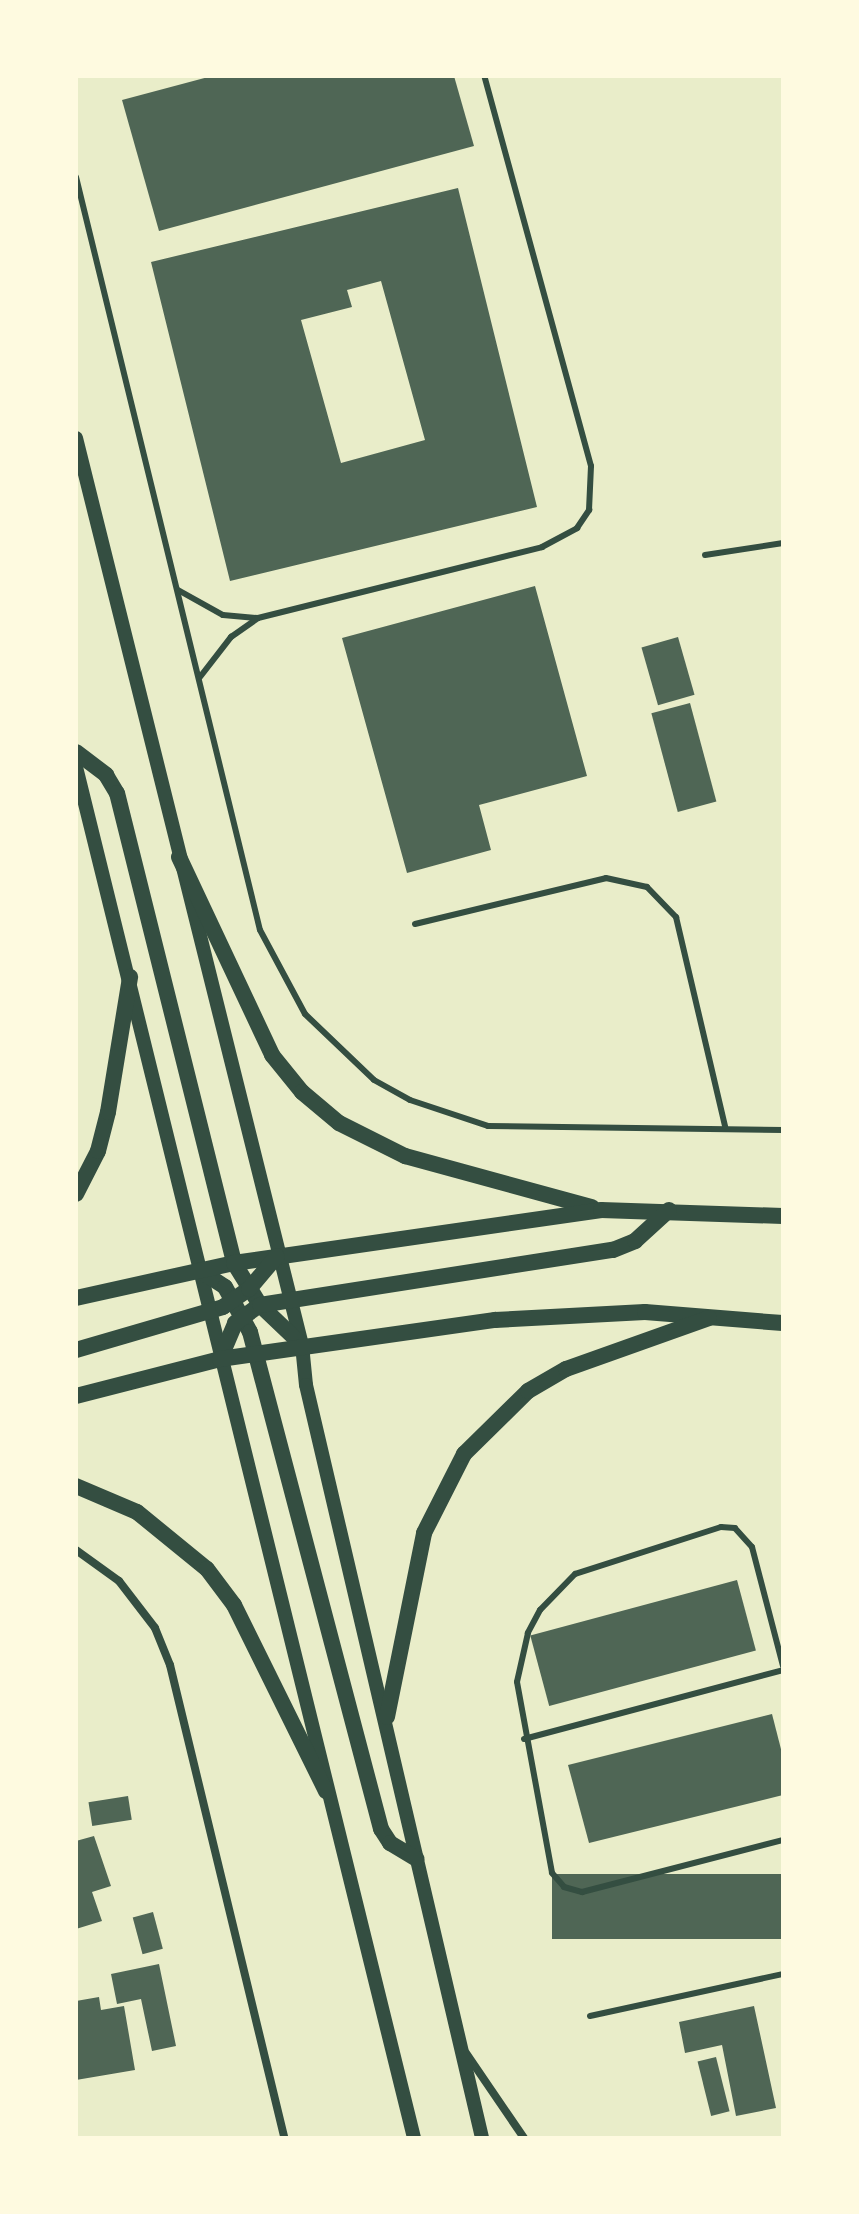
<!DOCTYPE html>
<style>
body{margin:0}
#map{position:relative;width:859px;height:2214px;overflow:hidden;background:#e9edc9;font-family:"Archivo Narrow",sans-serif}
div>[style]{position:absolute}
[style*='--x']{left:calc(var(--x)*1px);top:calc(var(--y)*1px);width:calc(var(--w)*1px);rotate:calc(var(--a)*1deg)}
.building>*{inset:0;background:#4f6655;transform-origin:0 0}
.service>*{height:6px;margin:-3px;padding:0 3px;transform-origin:3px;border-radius:3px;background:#344e41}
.minor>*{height:8px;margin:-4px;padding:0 4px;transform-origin:4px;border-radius:4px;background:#344e41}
.tertiary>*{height:14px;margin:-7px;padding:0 7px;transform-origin:7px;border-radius:7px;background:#344e41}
.secondary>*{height:16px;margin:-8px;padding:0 8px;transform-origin:8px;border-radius:8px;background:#344e41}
span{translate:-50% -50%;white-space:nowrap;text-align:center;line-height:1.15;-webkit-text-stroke:8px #fefae0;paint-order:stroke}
.frame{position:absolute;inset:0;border:78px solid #fefae0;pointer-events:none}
</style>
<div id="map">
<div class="building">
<div style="clip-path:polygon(212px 76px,454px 76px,474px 146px,159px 231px,122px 100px)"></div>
<div style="clip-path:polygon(evenodd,458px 188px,537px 507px,230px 581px,151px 262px,458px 188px,381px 281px,425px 440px,341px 463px,301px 320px,352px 307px,347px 290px,381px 281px)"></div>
<div style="clip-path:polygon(535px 586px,587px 776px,479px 805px,491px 850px,407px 873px,342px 638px)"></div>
<div style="left:678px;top:637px;width:60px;height:38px;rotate:74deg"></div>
<div style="left:690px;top:703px;width:102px;height:40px;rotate:75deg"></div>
<div style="left:737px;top:1580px;width:73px;height:214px;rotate:75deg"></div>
<div style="clip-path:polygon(772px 1714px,783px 1757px,783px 1795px,589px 1843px,568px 1765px)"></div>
<div style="left:128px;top:1796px;width:24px;height:40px;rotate:81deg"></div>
<div style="clip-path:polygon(94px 1836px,111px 1886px,92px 1892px,102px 1921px,76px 1929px,76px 1841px)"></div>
<div style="left:783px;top:1874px;width:65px;height:231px;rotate:90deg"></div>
<div style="left:153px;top:1912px;width:38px;height:21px;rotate:75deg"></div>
<div style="clip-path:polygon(159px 1964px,176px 2046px,152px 2051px,141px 1999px,117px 2004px,111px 1974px)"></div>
<div style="clip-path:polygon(99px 1997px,101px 2010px,124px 2006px,135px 2070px,76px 2080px,76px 2001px)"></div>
<div style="clip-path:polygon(754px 2006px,776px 2108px,736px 2116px,722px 2045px,685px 2053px,679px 2022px)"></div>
<div style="left:716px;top:2057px;width:56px;height:19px;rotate:76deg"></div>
</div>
<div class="service">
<div style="--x:76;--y:177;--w:775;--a:76.27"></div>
<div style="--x:260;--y:930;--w:95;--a:61.8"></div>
<div style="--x:305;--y:1014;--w:95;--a:43.7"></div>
<div style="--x:374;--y:1080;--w:41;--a:29.1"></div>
<div style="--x:410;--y:1100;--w:82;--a:18.4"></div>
<div style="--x:488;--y:1126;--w:295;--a:0.8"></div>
<div style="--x:705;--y:555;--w:79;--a:-8.7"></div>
<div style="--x:178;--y:590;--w:51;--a:29.1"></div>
<div style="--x:223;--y:615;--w:35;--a:5"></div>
<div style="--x:258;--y:618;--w:293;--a:-14"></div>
<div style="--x:542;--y:547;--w:40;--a:-28"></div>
<div style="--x:577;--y:528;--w:22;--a:-56"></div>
<div style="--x:589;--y:510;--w:44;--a:-87.4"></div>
<div style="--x:591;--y:466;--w:404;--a:-105.3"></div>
<div style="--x:200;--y:677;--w:51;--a:-52.2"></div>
<div style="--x:231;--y:637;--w:33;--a:-35"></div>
<div style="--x:415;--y:924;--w:196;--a:-13.5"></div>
<div style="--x:606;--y:878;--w:42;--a:12.4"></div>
<div style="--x:647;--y:887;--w:42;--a:46"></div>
<div style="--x:676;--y:917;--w:215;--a:76.8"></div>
<div style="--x:783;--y:1666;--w:123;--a:-104.6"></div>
<div style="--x:752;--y:1547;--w:25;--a:-132"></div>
<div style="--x:735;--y:1528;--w:14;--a:-176"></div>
<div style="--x:721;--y:1527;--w:153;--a:162.2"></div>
<div style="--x:575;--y:1574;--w:50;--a:134.2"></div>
<div style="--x:540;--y:1610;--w:26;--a:118"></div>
<div style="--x:528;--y:1633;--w:50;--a:102.7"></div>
<div style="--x:517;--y:1682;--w:194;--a:79.6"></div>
<div style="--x:552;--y:1873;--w:18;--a:49"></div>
<div style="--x:564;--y:1887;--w:19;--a:16"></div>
<div style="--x:582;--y:1892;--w:208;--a:-14.5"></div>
<div style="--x:524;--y:1739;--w:268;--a:-14.9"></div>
<div style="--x:590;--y:2016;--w:198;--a:-12.3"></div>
</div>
<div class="minor">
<div style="--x:76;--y:1550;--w:53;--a:35.8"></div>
<div style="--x:119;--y:1581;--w:59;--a:52.5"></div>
<div style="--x:155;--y:1628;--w:40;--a:68"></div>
<div style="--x:170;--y:1665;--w:487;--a:76.4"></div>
<div style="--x:466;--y:2053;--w:103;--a:55.7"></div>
</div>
<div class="tertiary">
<div style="--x:76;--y:438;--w:935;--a:76.01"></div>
<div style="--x:302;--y:1345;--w:40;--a:84.3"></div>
<div style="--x:306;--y:1385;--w:773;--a:76.84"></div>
<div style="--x:76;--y:767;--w:1412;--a:76.15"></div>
</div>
<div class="secondary">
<div style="--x:76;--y:752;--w:38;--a:37"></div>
<div style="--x:106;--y:775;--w:21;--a:59"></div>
<div style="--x:117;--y:793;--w:484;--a:76"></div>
<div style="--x:234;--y:1263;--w:49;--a:58.2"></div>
<div style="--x:260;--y:1305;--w:58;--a:43.6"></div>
<div style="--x:179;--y:857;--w:219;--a:64.8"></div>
<div style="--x:272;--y:1055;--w:48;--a:51"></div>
<div style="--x:302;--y:1092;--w:48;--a:40"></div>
<div style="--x:339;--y:1123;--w:74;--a:26.6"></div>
<div style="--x:405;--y:1156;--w:194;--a:15.3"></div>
<div style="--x:76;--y:1194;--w:48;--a:-62.9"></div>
<div style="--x:98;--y:1151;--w:40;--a:-75.6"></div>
<div style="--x:108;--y:1112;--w:137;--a:-80.7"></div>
<div style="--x:199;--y:1270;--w:31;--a:33"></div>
<div style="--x:225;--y:1287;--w:51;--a:60.9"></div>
<div style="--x:250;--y:1332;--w:514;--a:75.23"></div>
<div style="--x:381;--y:1829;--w:17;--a:57"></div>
<div style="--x:390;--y:1843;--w:31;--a:31"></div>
<div style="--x:76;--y:1298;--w:162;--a:-12.5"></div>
<div style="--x:234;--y:1263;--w:371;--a:-8.2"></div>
<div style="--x:601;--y:1210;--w:182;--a:1.9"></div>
<div style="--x:76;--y:1350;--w:153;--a:-16.3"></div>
<div style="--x:223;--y:1307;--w:32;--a:-35"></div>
<div style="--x:249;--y:1289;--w:43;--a:-49.7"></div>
<div style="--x:220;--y:1359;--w:39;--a:-67"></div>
<div style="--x:235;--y:1323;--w:31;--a:-36"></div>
<div style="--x:260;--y:1305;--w:357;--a:-8.9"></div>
<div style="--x:613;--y:1250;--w:24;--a:-22"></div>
<div style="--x:635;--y:1241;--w:46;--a:-42.4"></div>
<div style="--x:76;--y:1396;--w:149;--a:-14.4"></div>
<div style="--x:220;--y:1359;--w:278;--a:-8.1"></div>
<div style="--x:495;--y:1320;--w:150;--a:-3.1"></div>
<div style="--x:645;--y:1312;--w:138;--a:4.6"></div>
<div style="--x:76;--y:1486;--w:66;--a:23.1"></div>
<div style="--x:137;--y:1512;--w:90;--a:39.2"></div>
<div style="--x:207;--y:1569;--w:45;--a:53.1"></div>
<div style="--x:234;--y:1605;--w:208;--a:63.7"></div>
<div style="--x:387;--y:1717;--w:188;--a:-78.6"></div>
<div style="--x:424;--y:1533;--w:89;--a:-63.1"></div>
<div style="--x:464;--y:1454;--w:90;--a:-44.5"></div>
<div style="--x:528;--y:1391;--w:44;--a:-30.1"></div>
<div style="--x:566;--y:1369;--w:152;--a:-19.6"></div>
</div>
<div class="frame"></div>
</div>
